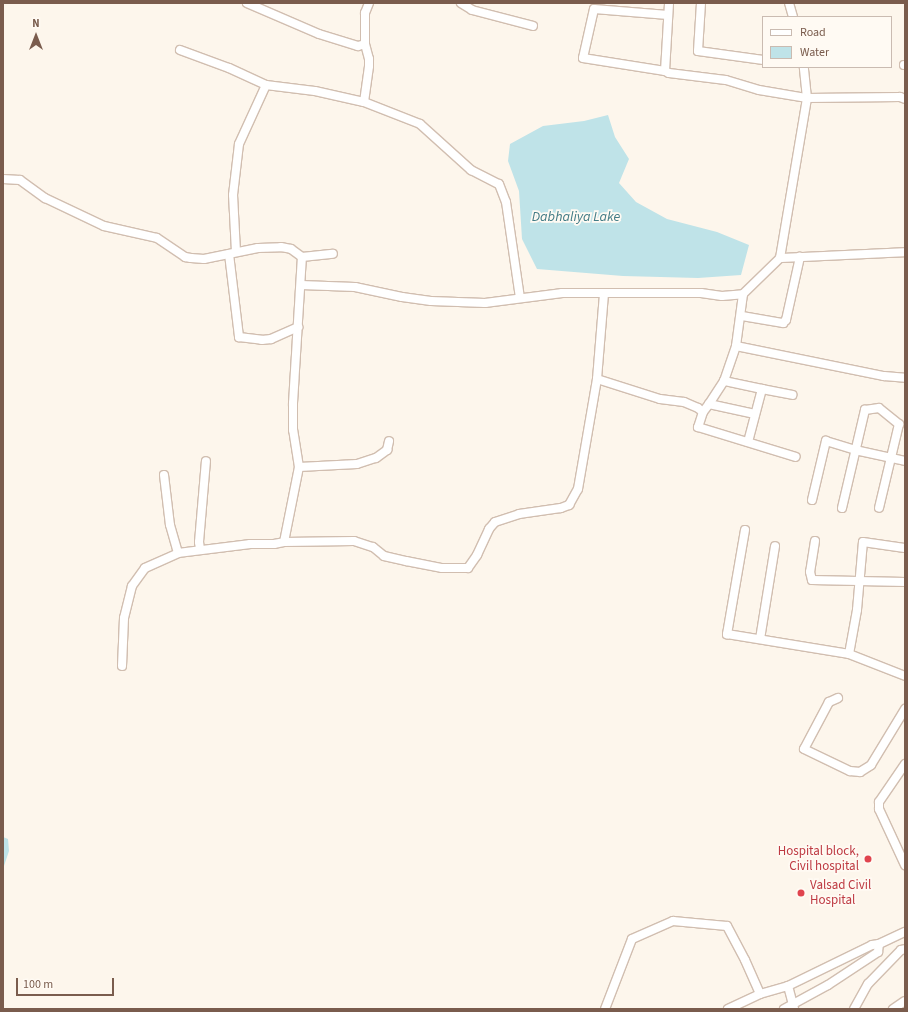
<!DOCTYPE html>
<style>
body{margin:0}
#map{position:relative;width:908px;height:1012px;overflow:hidden;background:#fdf6ec;font-family:"Source Sans 3",sans-serif}
div>[style]{position:absolute}
[style*='--x']{left:calc(var(--x)*1px);top:calc(var(--y)*1px);width:calc(var(--w)*1px);rotate:calc(var(--a)*1deg)}
.water>*{inset:0;background:#bfe3e8}
.roads{filter:drop-shadow(1px 0 #d1beb0) drop-shadow(-1px 0 #d1beb0) drop-shadow(0 1px #d1beb0) drop-shadow(0 -1px #d1beb0)}
.minor>*{height:8px;margin:-4px;padding:0 4px;transform-origin:4px;border-radius:4px;background:#fff}
.dots>*{width:11px;height:11px;translate:-50% -50%;box-sizing:border-box;border:2px solid #fffaf3;border-radius:50%}
span{translate:-50% -50%;white-space:nowrap;text-align:center;line-height:1.15;-webkit-text-stroke:3.5px #fffaf3;paint-order:stroke}
.health-label{font-size:13px;color:#be3a42}
.right{translate:-100% -50%;text-align:right}
.left{translate:0 -50%;text-align:left}
.water-label{font-size:14px;color:#437c86;font-style:italic}
.frame{position:absolute;inset:0;border:4px solid #7a5c4d;pointer-events:none}
.legend{position:absolute;left:762px;top:16px;width:130px;height:52px;box-sizing:border-box;background:#fffaf3;border:1px solid #cabbb1;margin:0;padding:5px 7px;list-style:none;font-size:12px;color:#7a5c4d}
.legend li{display:flex;align-items:center;gap:8px;height:20px}
.legend b{width:20px;border:1px solid #cabbb1}
.north{position:absolute;left:16px;top:16px;width:40px;height:40px;-webkit-text-stroke:3px #fffaf3;paint-order:stroke;rotate:0deg;font-size:11px;font-weight:700;line-height:16px;text-align:center;color:#7a5c4d}
.north::after{content:'';display:block;margin:auto;width:14px;height:18px;background:#7a5c4d;clip-path:polygon(50% 0,100% 100%,50% 72%,0 100%)}
.scale{position:absolute;left:16px;top:978px;width:98px;height:18px;box-sizing:border-box;border:2px solid #7a5c4d;border-top:0;padding-left:5px;font-size:12px;line-height:14px;white-space:nowrap;color:#7a5c4d;-webkit-text-stroke:3px #fffaf3;paint-order:stroke}
</style>
<div id="map">
<div class="water">
<div style="clip-path:polygon(608px 115px,615px 137px,629px 159px,619px 183px,636px 202px,667px 219px,717px 232px,749px 245px,741px 275px,698px 278px,623px 276px,537px 269px,522px 239px,519px 191px,508px 161px,510px 144px,543px 126px,584px 121px)"></div>
<div style="clip-path:polygon(3px 837px,8px 839px,9px 851px,3px 869px)"></div>
</div>
<div class="roads">
<div class="minor">
<div style="--x:247;--y:3;--w:78;--a:23.3"></div>
<div style="--x:319;--y:34;--w:41;--a:17.1"></div>
<div style="--x:358;--y:46;--w:7;--a:-16"></div>
<div style="--x:461;--y:3;--w:13;--a:32"></div>
<div style="--x:472;--y:10;--w:63;--a:14.7"></div>
<div style="--x:701;--y:3;--w:48;--a:93.6"></div>
<div style="--x:698;--y:51;--w:66;--a:7.9"></div>
<div style="--x:789;--y:3;--w:15;--a:74"></div>
<div style="--x:668;--y:15;--w:74;--a:-175.4"></div>
<div style="--x:594;--y:9;--w:50;--a:102.7"></div>
<div style="--x:583;--y:58;--w:83;--a:9"></div>
<div style="--x:665;--y:71;--w:4;--a:27"></div>
<div style="--x:669;--y:73;--w:57;--a:7"></div>
<div style="--x:726;--y:80;--w:34;--a:17"></div>
<div style="--x:759;--y:90;--w:49;--a:9.5"></div>
<div style="--x:807;--y:98;--w:93;--a:-0.6"></div>
<div style="--x:900;--y:97;--w:5;--a:22"></div>
<div style="--x:180;--y:50;--w:52;--a:20.2"></div>
<div style="--x:229;--y:68;--w:41;--a:24.7"></div>
<div style="--x:266;--y:85;--w:49;--a:7"></div>
<div style="--x:315;--y:91;--w:50;--a:12.7"></div>
<div style="--x:364;--y:102;--w:36;--a:-82"></div>
<div style="--x:369;--y:66;--w:7;--a:-90"></div>
<div style="--x:369;--y:59;--w:16;--a:-105"></div>
<div style="--x:365;--y:44;--w:31;--a:-90"></div>
<div style="--x:365;--y:13;--w:11;--a:-68"></div>
<div style="--x:904;--y:65;--w:1;--a:0"></div>
<div style="--x:665;--y:71;--w:68;--a:-86.6"></div>
<div style="--x:364;--y:102;--w:60;--a:21.4"></div>
<div style="--x:420;--y:124;--w:69;--a:42"></div>
<div style="--x:471;--y:170;--w:31;--a:27"></div>
<div style="--x:499;--y:184;--w:19;--a:69"></div>
<div style="--x:506;--y:202;--w:97;--a:81.7"></div>
<div style="--x:3;--y:179;--w:17;--a:3"></div>
<div style="--x:20;--y:180;--w:31;--a:36"></div>
<div style="--x:45;--y:198;--w:65;--a:25.4"></div>
<div style="--x:104;--y:226;--w:54;--a:12.8"></div>
<div style="--x:157;--y:238;--w:34;--a:34"></div>
<div style="--x:185;--y:257;--w:6;--a:9"></div>
<div style="--x:191;--y:258;--w:13;--a:4"></div>
<div style="--x:204;--y:259;--w:55;--a:-11.5"></div>
<div style="--x:258;--y:248;--w:23;--a:-2"></div>
<div style="--x:281;--y:247;--w:10;--a:11"></div>
<div style="--x:291;--y:249;--w:14;--a:36"></div>
<div style="--x:302;--y:257;--w:31;--a:-6"></div>
<div style="--x:236;--y:252;--w:57;--a:-93"></div>
<div style="--x:233;--y:195;--w:51;--a:-83.3"></div>
<div style="--x:239;--y:144;--w:65;--a:-65.4"></div>
<div style="--x:229;--y:254;--w:84;--a:83.1"></div>
<div style="--x:239;--y:337;--w:23;--a:7"></div>
<div style="--x:262;--y:340;--w:9;--a:-6"></div>
<div style="--x:271;--y:339;--w:30;--a:-24"></div>
<div style="--x:780;--y:258;--w:125;--a:-2.7"></div>
<div style="--x:301;--y:285;--w:54;--a:2.1"></div>
<div style="--x:355;--y:287;--w:48;--a:12"></div>
<div style="--x:402;--y:297;--w:29;--a:8"></div>
<div style="--x:431;--y:301;--w:54;--a:2.1"></div>
<div style="--x:485;--y:303;--w:78;--a:-7.4"></div>
<div style="--x:562;--y:293;--w:139;--a:0"></div>
<div style="--x:701;--y:293;--w:21;--a:8"></div>
<div style="--x:722;--y:296;--w:21;--a:-5"></div>
<div style="--x:743;--y:294;--w:52;--a:-44.2"></div>
<div style="--x:780;--y:258;--w:162;--a:-80.4"></div>
<div style="--x:807;--y:98;--w:31;--a:-96"></div>
<div style="--x:742;--y:316;--w:42;--a:9.7"></div>
<div style="--x:783;--y:323;--w:4;--a:-45"></div>
<div style="--x:786;--y:320;--w:65;--a:-77.5"></div>
<div style="--x:736;--y:346;--w:52;--a:-82.3"></div>
<div style="--x:597;--y:379;--w:66;--a:17.6"></div>
<div style="--x:660;--y:399;--w:24;--a:7"></div>
<div style="--x:684;--y:402;--w:15;--a:23"></div>
<div style="--x:698;--y:408;--w:6;--a:39"></div>
<div style="--x:703;--y:412;--w:16;--a:108"></div>
<div style="--x:698;--y:427;--w:102;--a:17"></div>
<div style="--x:762;--y:389;--w:39;--a:-168"></div>
<div style="--x:724;--y:381;--w:37;--a:-71"></div>
<div style="--x:736;--y:346;--w:151;--a:11.5"></div>
<div style="--x:884;--y:376;--w:21;--a:5"></div>
<div style="--x:709;--y:404;--w:27;--a:-57"></div>
<div style="--x:703;--y:412;--w:10;--a:-53"></div>
<div style="--x:709;--y:404;--w:47;--a:12.3"></div>
<div style="--x:748;--y:442;--w:55;--a:-75.2"></div>
<div style="--x:762;--y:389;--w:31;--a:11"></div>
<div style="--x:299;--y:467;--w:58;--a:-3"></div>
<div style="--x:357;--y:464;--w:20;--a:-18"></div>
<div style="--x:376;--y:458;--w:14;--a:-36"></div>
<div style="--x:387;--y:450;--w:9;--a:-77"></div>
<div style="--x:164;--y:475;--w:50;--a:83.2"></div>
<div style="--x:170;--y:525;--w:29;--a:74"></div>
<div style="--x:812;--y:500;--w:61;--a:-76.7"></div>
<div style="--x:826;--y:441;--w:30;--a:17"></div>
<div style="--x:855;--y:450;--w:51;--a:12.4"></div>
<div style="--x:842;--y:508;--w:101;--a:-76.8"></div>
<div style="--x:865;--y:410;--w:14;--a:-8"></div>
<div style="--x:879;--y:408;--w:26;--a:39"></div>
<div style="--x:899;--y:424;--w:86;--a:103.4"></div>
<div style="--x:745;--y:530;--w:106;--a:99.8"></div>
<div style="--x:727;--y:634;--w:124;--a:9.3"></div>
<div style="--x:849;--y:654;--w:60;--a:21.4"></div>
<div style="--x:815;--y:541;--w:31;--a:99"></div>
<div style="--x:810;--y:572;--w:8;--a:76"></div>
<div style="--x:812;--y:580;--w:93;--a:1.2"></div>
<div style="--x:284;--y:542;--w:76;--a:-78.7"></div>
<div style="--x:299;--y:467;--w:37;--a:-99"></div>
<div style="--x:293;--y:430;--w:27;--a:-90"></div>
<div style="--x:293;--y:403;--w:146;--a:-86.5"></div>
<div style="--x:200;--y:549;--w:7;--a:-98"></div>
<div style="--x:199;--y:542;--w:81;--a:-85.1"></div>
<div style="--x:760;--y:639;--w:94;--a:-80.8"></div>
<div style="--x:849;--y:654;--w:45;--a:-79.7"></div>
<div style="--x:857;--y:610;--w:68;--a:-85"></div>
<div style="--x:863;--y:542;--w:42;--a:8.1"></div>
<div style="--x:122;--y:666;--w:48;--a:-87.6"></div>
<div style="--x:124;--y:618;--w:33;--a:-76"></div>
<div style="--x:132;--y:586;--w:22;--a:-54"></div>
<div style="--x:145;--y:568;--w:36;--a:-24"></div>
<div style="--x:178;--y:553;--w:73;--a:-7.1"></div>
<div style="--x:250;--y:544;--w:24;--a:0"></div>
<div style="--x:274;--y:544;--w:10;--a:-11"></div>
<div style="--x:284;--y:542;--w:70;--a:-0.8"></div>
<div style="--x:354;--y:541;--w:20;--a:18"></div>
<div style="--x:373;--y:547;--w:14;--a:39"></div>
<div style="--x:384;--y:556;--w:23;--a:13"></div>
<div style="--x:406;--y:561;--w:37;--a:11"></div>
<div style="--x:442;--y:568;--w:26;--a:0"></div>
<div style="--x:468;--y:568;--w:16;--a:-55"></div>
<div style="--x:477;--y:555;--w:29;--a:-65"></div>
<div style="--x:489;--y:529;--w:9;--a:-49"></div>
<div style="--x:495;--y:522;--w:25;--a:-18"></div>
<div style="--x:519;--y:514;--w:42;--a:-8.1"></div>
<div style="--x:561;--y:508;--w:9;--a:-21"></div>
<div style="--x:569;--y:505;--w:18;--a:-61"></div>
<div style="--x:578;--y:489;--w:112;--a:-80.2"></div>
<div style="--x:597;--y:379;--w:86;--a:-85.3"></div>
<div style="--x:838;--y:698;--w:10;--a:156"></div>
<div style="--x:829;--y:702;--w:53;--a:118"></div>
<div style="--x:804;--y:749;--w:51;--a:25.6"></div>
<div style="--x:850;--y:771;--w:10;--a:6"></div>
<div style="--x:860;--y:772;--w:13;--a:-32"></div>
<div style="--x:871;--y:765;--w:66;--a:-58.7"></div>
<div style="--x:905;--y:764;--w:46;--a:124.4"></div>
<div style="--x:879;--y:802;--w:7;--a:90"></div>
<div style="--x:879;--y:809;--w:62;--a:65.1"></div>
<div style="--x:788;--y:986;--w:23;--a:75"></div>
<div style="--x:605;--y:1009;--w:75;--a:-68.9"></div>
<div style="--x:632;--y:939;--w:45;--a:-23.7"></div>
<div style="--x:673;--y:921;--w:54;--a:5.3"></div>
<div style="--x:727;--y:926;--w:38;--a:62"></div>
<div style="--x:745;--y:960;--w:37;--a:66"></div>
<div style="--x:728;--y:1009;--w:35;--a:-25"></div>
<div style="--x:760;--y:994;--w:29;--a:-16"></div>
<div style="--x:788;--y:986;--w:93;--a:-26"></div>
<div style="--x:872;--y:945;--w:7;--a:-8"></div>
<div style="--x:879;--y:944;--w:29;--a:-25"></div>
<div style="--x:784;--y:1009;--w:50;--a:-28.6"></div>
<div style="--x:828;--y:985;--w:60;--a:-33.4"></div>
<div style="--x:878;--y:952;--w:8;--a:-83"></div>
<div style="--x:854;--y:1009;--w:29;--a:-61"></div>
<div style="--x:868;--y:984;--w:47;--a:-45.9"></div>
<div style="--x:901;--y:950;--w:4;--a:-14"></div>
<div style="--x:893;--y:1009;--w:14;--a:-34"></div>
</div>
</div>
<div class="dots">
<div style="left:868px;top:859px;background:#e0444e"></div>
<div style="left:801px;top:893px;background:#e0444e"></div>
</div>
<div class="health-label">
<span class="right" style="left:859px;top:859px">Hospital block,<br>Civil hospital</span>
<span class="left" style="left:810px;top:893px">Valsad Civil<br>Hospital</span>
</div>
<div class="water-label">
<span style="left:576px;top:217px">Dabhaliya Lake</span>
</div>
<div class="frame"></div>
<ul class="legend">
<li><b style="height:5px;background:#fff"></b>Road</li>
<li><b style="height:11px;background:#bfe3e8"></b>Water</li>
</ul>
<div class="north">N</div>
<div class="scale">100 m</div>
</div>
